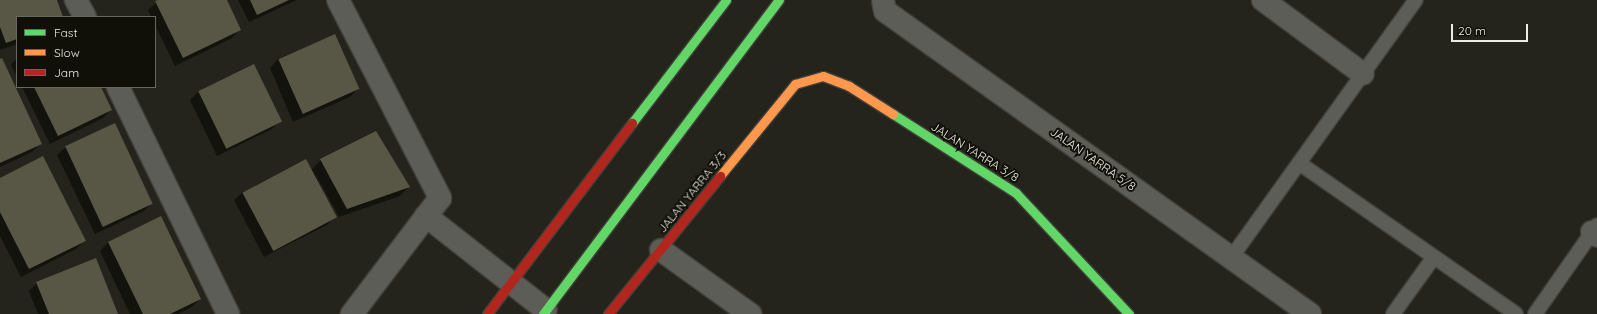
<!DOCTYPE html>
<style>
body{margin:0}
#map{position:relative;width:1597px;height:314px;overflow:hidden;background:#24241c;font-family:Quicksand,sans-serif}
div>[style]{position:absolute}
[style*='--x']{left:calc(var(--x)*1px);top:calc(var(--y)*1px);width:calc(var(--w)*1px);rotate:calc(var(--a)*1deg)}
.shadow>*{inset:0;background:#0007}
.building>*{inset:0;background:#585746;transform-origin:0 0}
.roads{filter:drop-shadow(1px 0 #41413b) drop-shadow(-1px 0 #41413b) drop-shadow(0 1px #41413b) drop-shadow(0 -1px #41413b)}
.lane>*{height:14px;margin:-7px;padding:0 7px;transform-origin:7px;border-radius:7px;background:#5d5d57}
.street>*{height:22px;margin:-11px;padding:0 11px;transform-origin:11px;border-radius:11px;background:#5d5d57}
.fast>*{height:9px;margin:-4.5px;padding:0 4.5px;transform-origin:4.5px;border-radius:4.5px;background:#63d668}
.slow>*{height:9px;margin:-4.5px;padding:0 4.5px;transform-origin:4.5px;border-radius:4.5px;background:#ff974d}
.jam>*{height:9px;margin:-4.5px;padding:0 4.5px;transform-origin:4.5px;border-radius:4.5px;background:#b3261e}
span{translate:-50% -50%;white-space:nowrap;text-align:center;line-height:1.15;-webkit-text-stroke:4px #101009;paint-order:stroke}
.street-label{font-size:12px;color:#ebebe1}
.legend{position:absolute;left:16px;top:16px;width:140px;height:72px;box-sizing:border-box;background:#101009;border:1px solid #68685f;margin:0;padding:5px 7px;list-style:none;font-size:12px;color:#ebebe1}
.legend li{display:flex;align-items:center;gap:8px;height:20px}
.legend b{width:20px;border:1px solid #68685f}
.scale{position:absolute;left:1451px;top:24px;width:77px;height:18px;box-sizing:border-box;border:2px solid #ebebe1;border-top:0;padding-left:5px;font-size:12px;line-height:14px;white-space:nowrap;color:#ebebe1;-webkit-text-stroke:3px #101009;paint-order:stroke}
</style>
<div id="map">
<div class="shadow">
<div style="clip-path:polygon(0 0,56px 0,62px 17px,17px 17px,17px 44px,0 50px)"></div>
<div style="clip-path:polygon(160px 0,226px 0,240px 29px,232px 38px,175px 66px,155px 25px,155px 17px,151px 17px,148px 10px)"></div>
<div style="clip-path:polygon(238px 0,297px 0,249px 22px)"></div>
<div style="clip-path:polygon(334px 35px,358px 89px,350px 97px,293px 122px,270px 68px,278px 59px)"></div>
<div style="clip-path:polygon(17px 58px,17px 77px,11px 65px)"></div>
<div style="clip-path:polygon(0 60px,40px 144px,32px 152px,0 167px)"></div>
<div style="clip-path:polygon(253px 66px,280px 121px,272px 129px,217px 156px,190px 100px,198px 92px)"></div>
<div style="clip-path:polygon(22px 87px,100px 87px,111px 110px,103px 118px,50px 144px)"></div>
<div style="clip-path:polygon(66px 147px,152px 203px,144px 211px,95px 234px,57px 155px)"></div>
<div style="clip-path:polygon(321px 160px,408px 187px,400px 196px,339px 217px,313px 170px,335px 217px,327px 225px,264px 257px,234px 200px,243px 192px,311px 170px)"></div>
<div style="clip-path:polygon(0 179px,85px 241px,76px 249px,21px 277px,0 236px)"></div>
<div style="clip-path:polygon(108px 242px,200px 299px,192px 307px,178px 314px,130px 314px,100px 251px)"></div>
<div style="clip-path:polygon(37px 283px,117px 314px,38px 314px,29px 291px)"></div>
</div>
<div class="building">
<div style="clip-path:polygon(0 0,57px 0,63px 17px,17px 17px,17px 39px,6px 43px,0 27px)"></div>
<div style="clip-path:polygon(158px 0,227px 0,241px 30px,183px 58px,155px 1px)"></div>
<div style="clip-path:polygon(250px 0,289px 0,257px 15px)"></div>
<div style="left:335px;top:34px;width:60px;height:62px;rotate:66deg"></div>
<div style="clip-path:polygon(2px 58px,42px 144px,0 163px,0 59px)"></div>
<div style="left:254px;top:64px;width:64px;height:62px;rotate:64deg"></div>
<div style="clip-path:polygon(34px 87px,101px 87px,112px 110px,58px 136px)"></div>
<div style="left:115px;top:123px;width:89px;height:55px;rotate:65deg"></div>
<div style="clip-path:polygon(376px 131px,410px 187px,347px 209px,320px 159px)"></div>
<div style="clip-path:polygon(43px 156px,86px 241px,29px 269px,0 212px,0 178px)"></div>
<div style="left:306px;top:159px;width:66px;height:72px;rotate:62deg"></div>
<div style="clip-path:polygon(161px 216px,201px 299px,170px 314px,143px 314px,108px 242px)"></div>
<div style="clip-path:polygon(96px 258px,118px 314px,49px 314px,36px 282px)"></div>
</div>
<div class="roads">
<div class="lane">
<div style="--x:1299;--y:163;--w:264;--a:34.8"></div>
<div style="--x:1231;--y:258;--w:317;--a:-54.4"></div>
<div style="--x:1393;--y:314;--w:70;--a:-54.3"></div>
<div style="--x:1535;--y:314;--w:108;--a:-55.1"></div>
</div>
<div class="street">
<div style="--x:76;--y:0;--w:19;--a:62"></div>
<div style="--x:338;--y:0;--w:223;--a:62.7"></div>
<div style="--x:440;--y:198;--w:146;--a:127.2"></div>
<div style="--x:883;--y:0;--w:11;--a:80"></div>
<div style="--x:885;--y:11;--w:522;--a:35.49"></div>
<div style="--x:1263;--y:0;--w:124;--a:36.5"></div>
<div style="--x:118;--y:87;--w:252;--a:64.1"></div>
<div style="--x:426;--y:216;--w:152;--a:38.1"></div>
<div style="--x:1592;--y:232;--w:6;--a:39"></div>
<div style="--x:661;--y:250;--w:110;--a:35.7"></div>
</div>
<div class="fast">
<div style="--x:893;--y:114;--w:146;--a:32.7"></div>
<div style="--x:1016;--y:193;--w:166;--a:47"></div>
<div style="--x:632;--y:123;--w:155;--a:-52.6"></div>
<div style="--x:543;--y:314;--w:393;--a:-53.1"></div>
</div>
<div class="slow">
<div style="--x:720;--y:176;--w:119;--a:-50.8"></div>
<div style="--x:795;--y:84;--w:29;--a:-16"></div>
<div style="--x:823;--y:76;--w:28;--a:21"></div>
<div style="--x:849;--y:86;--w:52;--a:32.5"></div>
</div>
<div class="jam">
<div style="--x:487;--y:314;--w:240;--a:-52.8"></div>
<div style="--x:608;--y:314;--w:178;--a:-50.9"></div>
</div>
</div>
<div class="street-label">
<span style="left:975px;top:152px;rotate:32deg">JALAN YARRA 3/8</span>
<span style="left:1093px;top:159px;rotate:35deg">JALAN YARRA 5/8</span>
<span style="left:692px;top:192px;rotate:-51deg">JALAN YARRA 3/3</span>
</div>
<ul class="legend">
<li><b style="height:5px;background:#63d668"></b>Fast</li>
<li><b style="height:5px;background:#ff974d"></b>Slow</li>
<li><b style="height:5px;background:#b3261e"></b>Jam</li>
</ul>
<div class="scale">20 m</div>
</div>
